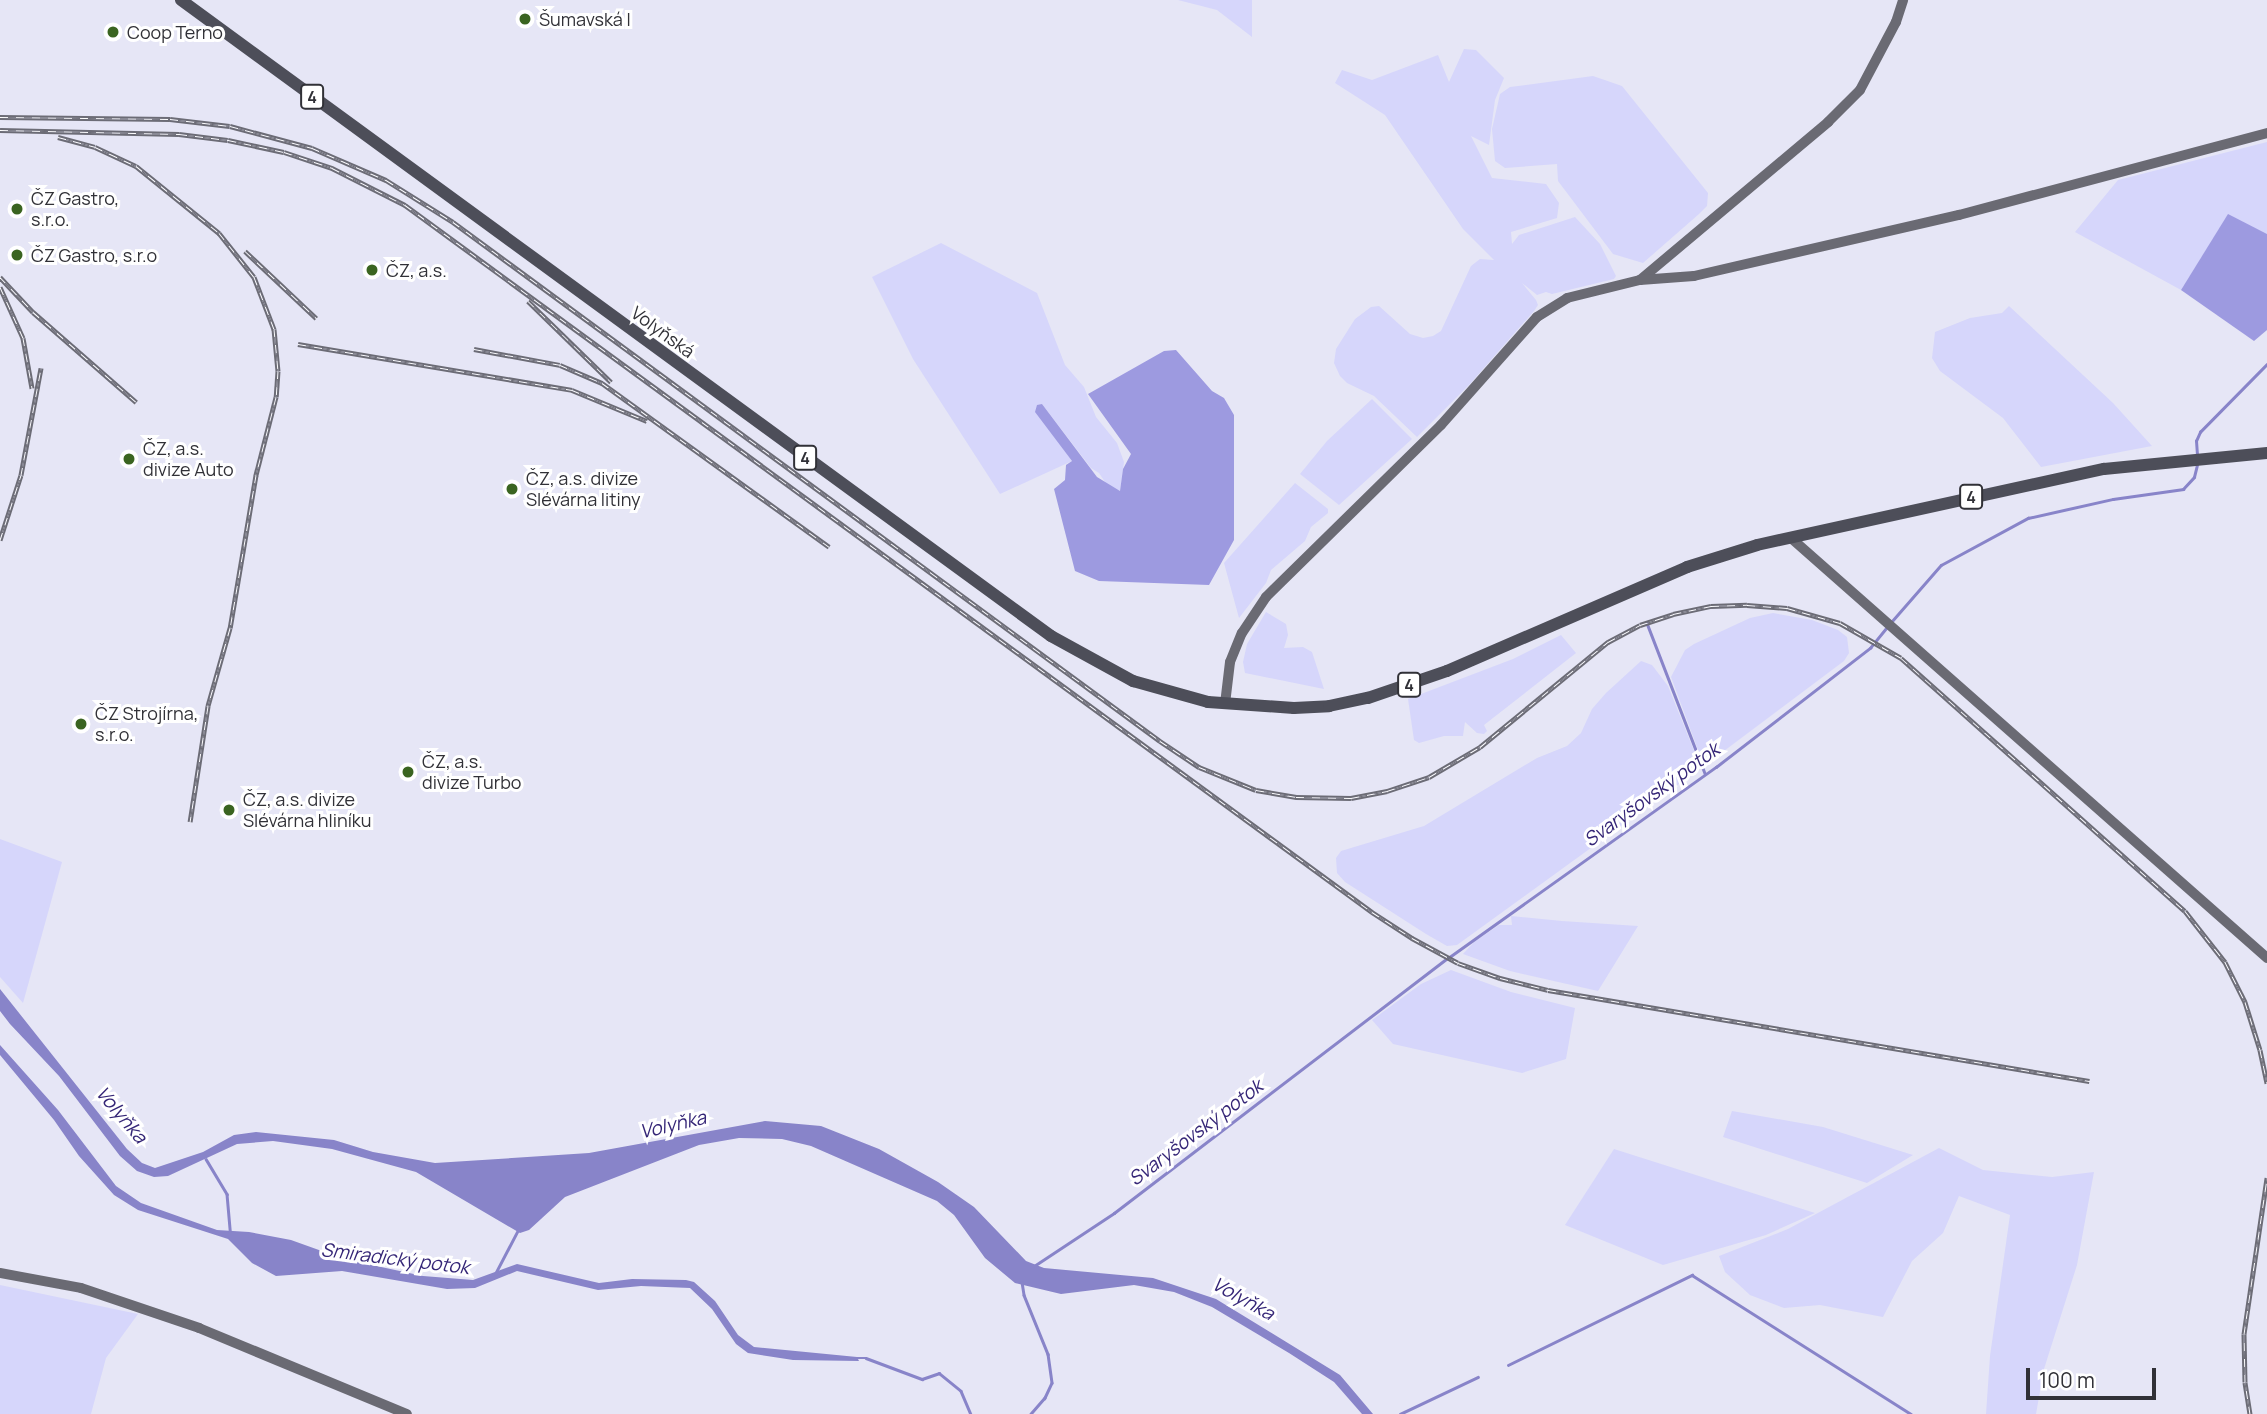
<!DOCTYPE html>
<meta charset="utf-8">
<style>
body{margin:0}
#map{position:relative;width:2267px;height:1414px;overflow:hidden;background:#e6e6f6;font-family:Manrope,sans-serif}
div>[style]{position:absolute}
[style*='--x']{left:calc(var(--x)*1px);top:calc(var(--y)*1px);width:calc(var(--w)*1px);rotate:calc(var(--a)*1deg)}
.green>*{inset:0;background:#d6d6fb}
.forest>*{inset:0;background:#9d9ae0}
.water>*{inset:0;background:#8884c9}
.stream>*{height:2.5px;margin:-1.25px;padding:0 1.25px;transform-origin:1.25px;border-radius:1.25px;background:#8884c9}
.secondary>*{height:10px;margin:-5px;padding:0 5px;transform-origin:5px;border-radius:5px;background:#6a6a73}
.primary>*{height:12px;margin:-6px;padding:0 6px;transform-origin:6px;border-radius:6px;background:#4d4e59}
.rail>*{height:5px;margin-top:-2.5px;transform-origin:0;background:repeating-linear-gradient(90deg,#fff 0 8px,#6c6c76 0 16px);box-sizing:border-box;border-block:2px solid #6c6c76}
.dots>*{width:19px;height:19px;translate:-50% -50%;box-sizing:border-box;border:4px solid #fff;border-radius:50%}
span{translate:-50% -50%;white-space:nowrap;text-align:center;line-height:1.15;-webkit-text-stroke:6px #fff;paint-order:stroke}
.shield-label span{padding:2px 5px;background:#fff;border:2px solid;border-radius:5px;-webkit-text-stroke-width:0}
.shield-label{font-size:16px;color:#313137;font-weight:700}
.poi-label{font-size:18px;color:#313137}
.left{translate:0 -50%;text-align:left}
.street-label{font-size:18px;color:#313137}
.water-label{font-size:19px;color:#352677;font-style:italic}
.scale{position:absolute;left:2026px;top:1368px;width:130px;height:32px;box-sizing:border-box;border:4px solid #313137;border-top:0;padding-left:9px;font-size:21px;line-height:24px;white-space:nowrap;color:#313137;-webkit-text-stroke:5px #fff;paint-order:stroke}
</style>
<div id="map">
<div class="green">
<div style="clip-path:polygon(1178px 0,1252px 0,1252px 37px,1217px 10px)"></div>
<div style="clip-path:polygon(1464px 49px,1476px 50px,1504px 78px,1495px 100px,1489px 145px,1471px 136px,1492px 178px,1546px 184px,1559px 203px,1557px 218px,1511px 232px,1512px 244px,1519px 235px,1575px 217px,1600px 244px,1616px 276px,1614px 279px,1552px 294px,1546px 292px,1537px 295px,1522px 283px,1536px 300px,1538px 305px,1534px 311px,1469px 385px,1417px 437px,1374px 396px,1347px 383px,1340px 376px,1334px 363px,1336px 349px,1355px 319px,1371px 307px,1379px 306px,1410px 334px,1423px 338px,1433px 336px,1441px 331px,1471px 266px,1480px 259px,1494px 260px,1463px 229px,1385px 115px,1335px 83px,1342px 70px,1372px 80px,1438px 55px,1449px 82px)"></div>
<div style="clip-path:polygon(1593px 76px,1622px 86px,1708px 193px,1707px 206px,1699px 214px,1643px 263px,1613px 254px,1558px 181px,1557px 164px,1505px 168px,1495px 161px,1492px 129px,1500px 94px,1510px 87px)"></div>
<div style="clip-path:polygon(2267px 142px,2267px 234px,2228px 215px,2181px 290px,2075px 232px,2118px 180px)"></div>
<div style="clip-path:polygon(941px 243px,1037px 293px,1065px 365px,1084px 387px,1096px 417px,1117px 443px,1124px 462px,1120px 491px,1107px 485px,1099px 473px,1091px 468px,1042px 404px,1036px 412px,1072px 461px,1000px 494px,913px 359px,872px 277px)"></div>
<div style="clip-path:polygon(2009px 306px,2113px 403px,2152px 446px,2041px 467px,2003px 418px,1940px 371px,1932px 358px,1935px 332px,1970px 318px,2002px 313px)"></div>
<div style="clip-path:polygon(1372px 399px,1412px 439px,1339px 505px,1300px 474px,1327px 441px)"></div>
<div style="clip-path:polygon(1295px 483px,1328px 509px,1328px 513px,1311px 527px,1305px 541px,1271px 570px,1266px 583px,1239px 618px,1224px 563px)"></div>
<div style="clip-path:polygon(1266px 612px,1286px 624px,1288px 635px,1284px 648px,1303px 647px,1312px 652px,1324px 689px,1245px 673px,1243px 662px,1247px 644px)"></div>
<div style="clip-path:polygon(1773px 613px,1812px 620px,1838px 630px,1847px 637px,1849px 653px,1844px 661px,1704px 766px,1671px 677px,1685px 650px,1694px 644px,1750px 618px)"></div>
<div style="clip-path:polygon(1561px 635px,1576px 653px,1484px 725px,1487px 731px,1484px 734px,1477px 733px,1465px 722px,1463px 736px,1444px 736px,1419px 743px,1414px 740px,1408px 699px,1513px 659px)"></div>
<div style="clip-path:polygon(1641px 661px,1652px 665px,1668px 686px,1701px 768px,1457px 945px,1447px 946px,1426px 934px,1345px 882px,1337px 873px,1336px 858px,1341px 851px,1424px 826px,1537px 758px,1567px 746px,1581px 733px,1592px 709px,1606px 693px)"></div>
<div style="clip-path:polygon(0 839px,62px 862px,23px 1003px,0 977px)"></div>
<div style="clip-path:polygon(1511px 916px,1562px 921px,1638px 926px,1598px 991px,1510px 971px,1463px 954px,1474px 942px,1499px 925px,1512px 925px)"></div>
<div style="clip-path:polygon(1451px 970px,1511px 992px,1575px 1008px,1566px 1059px,1522px 1073px,1393px 1044px,1372px 1020px,1421px 984px)"></div>
<div style="clip-path:polygon(1732px 1111px,1823px 1127px,1913px 1155px,1867px 1183px,1723px 1137px)"></div>
<div style="clip-path:polygon(1939px 1148px,1983px 1170px,2052px 1177px,2094px 1172px,2077px 1265px,2044px 1369px,2036px 1414px,1986px 1414px,1990px 1356px,2010px 1215px,1959px 1196px,1943px 1233px,1912px 1261px,1883px 1317px,1820px 1305px,1784px 1308px,1750px 1295px,1725px 1272px,1719px 1256px,1788px 1229px)"></div>
<div style="clip-path:polygon(1614px 1149px,1815px 1213px,1766px 1235px,1663px 1265px,1565px 1225px)"></div>
<div style="clip-path:polygon(0 1285px,138px 1314px,106px 1358px,91px 1414px,0 1414px)"></div>
</div>
<div class="forest">
<div style="clip-path:polygon(2228px 214px,2267px 234px,2267px 330px,2254px 341px,2181px 290px)"></div>
<div style="clip-path:polygon(1176px 350px,1212px 391px,1224px 398px,1234px 415px,1234px 540px,1209px 585px,1099px 581px,1075px 571px,1054px 489px,1065px 480px,1066px 465px,1072px 461px,1035px 412px,1037px 405px,1042px 404px,1097px 477px,1120px 491px,1123px 469px,1131px 454px,1088px 394px,1164px 351px)"></div>
</div>
<div class="water">
<div style="clip-path:polygon(0 989px,127px 1149px,142px 1163px,155px 1168px,203px 1152px,234px 1135px,256px 1132px,334px 1140px,373px 1152px,435px 1163px,589px 1153px,765px 1121px,821px 1126px,879px 1149px,938px 1182px,974px 1207px,1026px 1261px,1044px 1268px,1153px 1278px,1216px 1299px,1340px 1375px,1373px 1414px,1362px 1414px,1334px 1382px,1289px 1353px,1212px 1307px,1174px 1292px,1134px 1285px,1061px 1294px,1015px 1283px,985px 1258px,954px 1215px,937px 1201px,811px 1146px,782px 1139px,739px 1138px,699px 1145px,565px 1197px,529px 1230px,520px 1233px,416px 1172px,332px 1149px,273px 1141px,237px 1144px,168px 1176px,154px 1177px,137px 1171px,120px 1156px,59px 1076px,10px 1024px,0 1011px)"></div>
<div style="clip-path:polygon(0 1045px,58px 1110px,116px 1186px,141px 1203px,217px 1230px,249px 1232px,291px 1240px,344px 1259px,423px 1276px,473px 1280px,517px 1264px,599px 1283px,632px 1279px,686px 1280px,694px 1282px,715px 1301px,738px 1335px,754px 1347px,857px 1357px,859px 1361px,793px 1360px,748px 1353px,736px 1344px,712px 1309px,690px 1288px,641px 1286px,598px 1290px,517px 1271px,475px 1288px,447px 1289px,342px 1271px,276px 1276px,252px 1263px,228px 1239px,138px 1210px,114px 1195px,79px 1156px,54px 1120px,0 1055px)"></div>
</div>
<div class="stream">
<div style="--x:2197;--y:455;--w:14;--a:-94"></div>
<div style="--x:2196;--y:441;--w:10;--a:-66"></div>
<div style="--x:2200;--y:432;--w:95;--a:-45.4"></div>
<div style="--x:1892;--y:621;--w:74;--a:-48.8"></div>
<div style="--x:1941;--y:565;--w:99;--a:-28.4"></div>
<div style="--x:2028;--y:518;--w:87;--a:-12.6"></div>
<div style="--x:2113;--y:499;--w:71;--a:-8.1"></div>
<div style="--x:2183;--y:489;--w:16;--a:-47"></div>
<div style="--x:2194;--y:477;--w:12;--a:-76"></div>
<div style="--x:1647;--y:623;--w:161;--a:68.9"></div>
<div style="--x:206;--y:1159;--w:41;--a:59"></div>
<div style="--x:227;--y:1194;--w:37;--a:85"></div>
<div style="--x:1034;--y:1266;--w:96;--a:-33.5"></div>
<div style="--x:1114;--y:1213;--w:420;--a:-37.4"></div>
<div style="--x:1448;--y:958;--w:329;--a:-35.5"></div>
<div style="--x:1716;--y:767;--w:195;--a:-37.7"></div>
<div style="--x:1870;--y:648;--w:28;--a:-51"></div>
<div style="--x:495;--y:1274;--w:50;--a:-62.4"></div>
<div style="--x:1022;--y:1282;--w:13;--a:81"></div>
<div style="--x:1024;--y:1295;--w:64;--a:67.9"></div>
<div style="--x:1048;--y:1354;--w:29;--a:82"></div>
<div style="--x:1052;--y:1383;--w:17;--a:115"></div>
<div style="--x:1045;--y:1398;--w:21;--a:131"></div>
<div style="--x:857;--y:1358;--w:9;--a:0"></div>
<div style="--x:866;--y:1358;--w:60;--a:20.6"></div>
<div style="--x:922;--y:1379;--w:18;--a:-19"></div>
<div style="--x:939;--y:1373;--w:28;--a:39"></div>
<div style="--x:961;--y:1391;--w:25;--a:67"></div>
<div style="--x:1508;--y:1365;--w:205;--a:-26.1"></div>
<div style="--x:1692;--y:1275;--w:259;--a:32.4"></div>
<div style="--x:1400;--y:1414;--w:86;--a:-25.4"></div>
</div>
<div class="secondary">
<div style="--x:1640;--y:280;--w:246;--a:-40"></div>
<div style="--x:1828;--y:122;--w:45;--a:-45"></div>
<div style="--x:1860;--y:90;--w:77;--a:-62.1"></div>
<div style="--x:1896;--y:22;--w:23;--a:-72"></div>
<div style="--x:1791;--y:538;--w:635;--a:41.42"></div>
<div style="--x:1225;--y:704;--w:42;--a:-83.2"></div>
<div style="--x:1230;--y:662;--w:31;--a:-68"></div>
<div style="--x:1242;--y:633;--w:43;--a:-56.3"></div>
<div style="--x:1266;--y:597;--w:245;--a:-44.5"></div>
<div style="--x:1441;--y:425;--w:144;--a:-48.4"></div>
<div style="--x:1537;--y:317;--w:36;--a:-32"></div>
<div style="--x:1567;--y:298;--w:75;--a:-13.9"></div>
<div style="--x:1640;--y:280;--w:54;--a:-4.2"></div>
<div style="--x:1694;--y:276;--w:272;--a:-13"></div>
<div style="--x:1959;--y:215;--w:319;--a:-14.9"></div>
<div style="--x:0;--y:1273;--w:82;--a:10.5"></div>
<div style="--x:81;--y:1288;--w:125;--a:18.7"></div>
<div style="--x:199;--y:1328;--w:225;--a:22.5"></div>
</div>
<div class="primary">
<div style="--x:181;--y:0;--w:1078;--a:36.17"></div>
<div style="--x:1051;--y:636;--w:94;--a:28.8"></div>
<div style="--x:1133;--y:681;--w:78;--a:15.6"></div>
<div style="--x:1208;--y:702;--w:86;--a:4"></div>
<div style="--x:1294;--y:708;--w:35;--a:-3"></div>
<div style="--x:1329;--y:706;--w:40;--a:-12"></div>
<div style="--x:1368;--y:698;--w:83;--a:-18.9"></div>
<div style="--x:1447;--y:671;--w:262;--a:-23.4"></div>
<div style="--x:1687;--y:567;--w:73;--a:-17.4"></div>
<div style="--x:1757;--y:545;--w:355;--a:-12.4"></div>
<div style="--x:2104;--y:469;--w:164;--a:-5.6"></div>
</div>
<div class="rail">
<div style="--x:0;--y:117;--w:170;--a:0.7"></div>
<div style="--x:170;--y:119;--w:60;--a:6.7"></div>
<div style="--x:230;--y:126;--w:85;--a:15"></div>
<div style="--x:312;--y:148;--w:81;--a:23.4"></div>
<div style="--x:386;--y:180;--w:79;--a:32.1"></div>
<div style="--x:453;--y:222;--w:877;--a:36.28"></div>
<div style="--x:1160;--y:741;--w:47;--a:33.7"></div>
<div style="--x:1199;--y:767;--w:61;--a:22"></div>
<div style="--x:1256;--y:790;--w:41;--a:9.9"></div>
<div style="--x:1296;--y:797;--w:55;--a:1"></div>
<div style="--x:1351;--y:798;--w:37;--a:-11"></div>
<div style="--x:1387;--y:791;--w:44;--a:-18.4"></div>
<div style="--x:1429;--y:777;--w:59;--a:-30.5"></div>
<div style="--x:1480;--y:747;--w:166;--a:-39.4"></div>
<div style="--x:1608;--y:642;--w:36;--a:-28"></div>
<div style="--x:1640;--y:625;--w:35;--a:-18"></div>
<div style="--x:1673;--y:614;--w:39;--a:-12"></div>
<div style="--x:1711;--y:606;--w:36;--a:-2"></div>
<div style="--x:1747;--y:605;--w:40;--a:4.3"></div>
<div style="--x:1787;--y:608;--w:55;--a:15.8"></div>
<div style="--x:1840;--y:623;--w:70;--a:29.8"></div>
<div style="--x:1901;--y:658;--w:380;--a:41.7"></div>
<div style="--x:2185;--y:911;--w:65;--a:51.9"></div>
<div style="--x:2225;--y:962;--w:45;--a:63.4"></div>
<div style="--x:2245;--y:1002;--w:50;--a:72.6"></div>
<div style="--x:2260;--y:1050;--w:34;--a:78"></div>
<div style="--x:0;--y:130;--w:179;--a:1.3"></div>
<div style="--x:179;--y:134;--w:49;--a:7"></div>
<div style="--x:228;--y:140;--w:57;--a:12.1"></div>
<div style="--x:284;--y:152;--w:51;--a:18.4"></div>
<div style="--x:332;--y:168;--w:82;--a:26.9"></div>
<div style="--x:405;--y:205;--w:1198;--a:36.17"></div>
<div style="--x:1372;--y:912;--w:48;--a:33"></div>
<div style="--x:1412;--y:938;--w:52;--a:28.5"></div>
<div style="--x:1458;--y:963;--w:45;--a:19.7"></div>
<div style="--x:1500;--y:978;--w:49;--a:14"></div>
<div style="--x:1548;--y:990;--w:549;--a:9.55"></div>
<div style="--x:58;--y:137;--w:38;--a:15"></div>
<div style="--x:95;--y:147;--w:45;--a:24.9"></div>
<div style="--x:136;--y:166;--w:107;--a:38.9"></div>
<div style="--x:219;--y:233;--w:56;--a:51.5"></div>
<div style="--x:254;--y:277;--w:56;--a:69"></div>
<div style="--x:274;--y:329;--w:42;--a:84.6"></div>
<div style="--x:278;--y:371;--w:26;--a:94"></div>
<div style="--x:276;--y:397;--w:81;--a:104.4"></div>
<div style="--x:256;--y:475;--w:155;--a:99.6"></div>
<div style="--x:230;--y:628;--w:81;--a:105.8"></div>
<div style="--x:208;--y:706;--w:117;--a:98.8"></div>
<div style="--x:245;--y:251;--w:98;--a:43.3"></div>
<div style="--x:0;--y:277;--w:48;--a:46.7"></div>
<div style="--x:33;--y:312;--w:137;--a:41.1"></div>
<div style="--x:0;--y:287;--w:56;--a:65.7"></div>
<div style="--x:23;--y:338;--w:51;--a:79.8"></div>
<div style="--x:528;--y:301;--w:116;--a:44.3"></div>
<div style="--x:298;--y:344;--w:278;--a:9.5"></div>
<div style="--x:572;--y:390;--w:81;--a:22.5"></div>
<div style="--x:474;--y:349;--w:87;--a:10.5"></div>
<div style="--x:560;--y:365;--w:46;--a:23.2"></div>
<div style="--x:602;--y:383;--w:280;--a:35.8"></div>
<div style="--x:0;--y:540;--w:68;--a:-72.1"></div>
<div style="--x:21;--y:475;--w:109;--a:-79.4"></div>
<div style="--x:2250;--y:1414;--w:32;--a:-99"></div>
<div style="--x:2245;--y:1382;--w:48;--a:-91.2"></div>
<div style="--x:2244;--y:1334;--w:158;--a:-81.6"></div>
</div>
<div class="dots">
<div style="left:525px;top:19px;background:#3a6420"></div>
<div style="left:113px;top:32px;background:#3a6420"></div>
<div style="left:17px;top:209px;background:#3a6420"></div>
<div style="left:17px;top:255px;background:#3a6420"></div>
<div style="left:372px;top:270px;background:#3a6420"></div>
<div style="left:129px;top:459px;background:#3a6420"></div>
<div style="left:512px;top:489px;background:#3a6420"></div>
<div style="left:81px;top:724px;background:#3a6420"></div>
<div style="left:408px;top:772px;background:#3a6420"></div>
<div style="left:229px;top:810px;background:#3a6420"></div>
</div>
<div class="shield-label">
<span style="left:312px;top:97px">4</span>
<span style="left:805px;top:458px">4</span>
<span style="left:1971px;top:497px">4</span>
<span style="left:1409px;top:685px">4</span>
</div>
<div class="poi-label">
<span class="left" style="left:539px;top:19px">Šumavská I</span>
<span class="left" style="left:127px;top:32px">Coop Terno</span>
<span class="left" style="left:31px;top:209px">ČZ Gastro,<br>s.r.o.</span>
<span class="left" style="left:31px;top:255px">ČZ Gastro, s.r.o</span>
<span class="left" style="left:386px;top:270px">ČZ, a.s.</span>
<span class="left" style="left:143px;top:459px">ČZ, a.s.<br>divize Auto</span>
<span class="left" style="left:526px;top:489px">ČZ, a.s. divize<br>Slévárna litiny</span>
<span class="left" style="left:95px;top:724px">ČZ Strojírna,<br>s.r.o.</span>
<span class="left" style="left:422px;top:772px">ČZ, a.s.<br>divize Turbo</span>
<span class="left" style="left:243px;top:810px">ČZ, a.s. divize<br>Slévárna hliníku</span>
</div>
<div class="street-label">
<span style="left:663px;top:332px;rotate:36deg">Volyňská</span>
</div>
<div class="water-label">
<span style="left:1652px;top:795px;rotate:-36deg">Svaryšovský potok</span>
<span style="left:121px;top:1115px;rotate:50deg">Volyňka</span>
<span style="left:673px;top:1125px;rotate:-13deg">Volyňka</span>
<span style="left:1196px;top:1133px;rotate:-37deg">Svaryšovský potok</span>
<span style="left:395px;top:1259px;rotate:7deg">Smiradický potok</span>
<span style="left:1243px;top:1299px;rotate:29deg">Volyňka</span>
</div>
<div class="scale">100 m</div>
</div>
